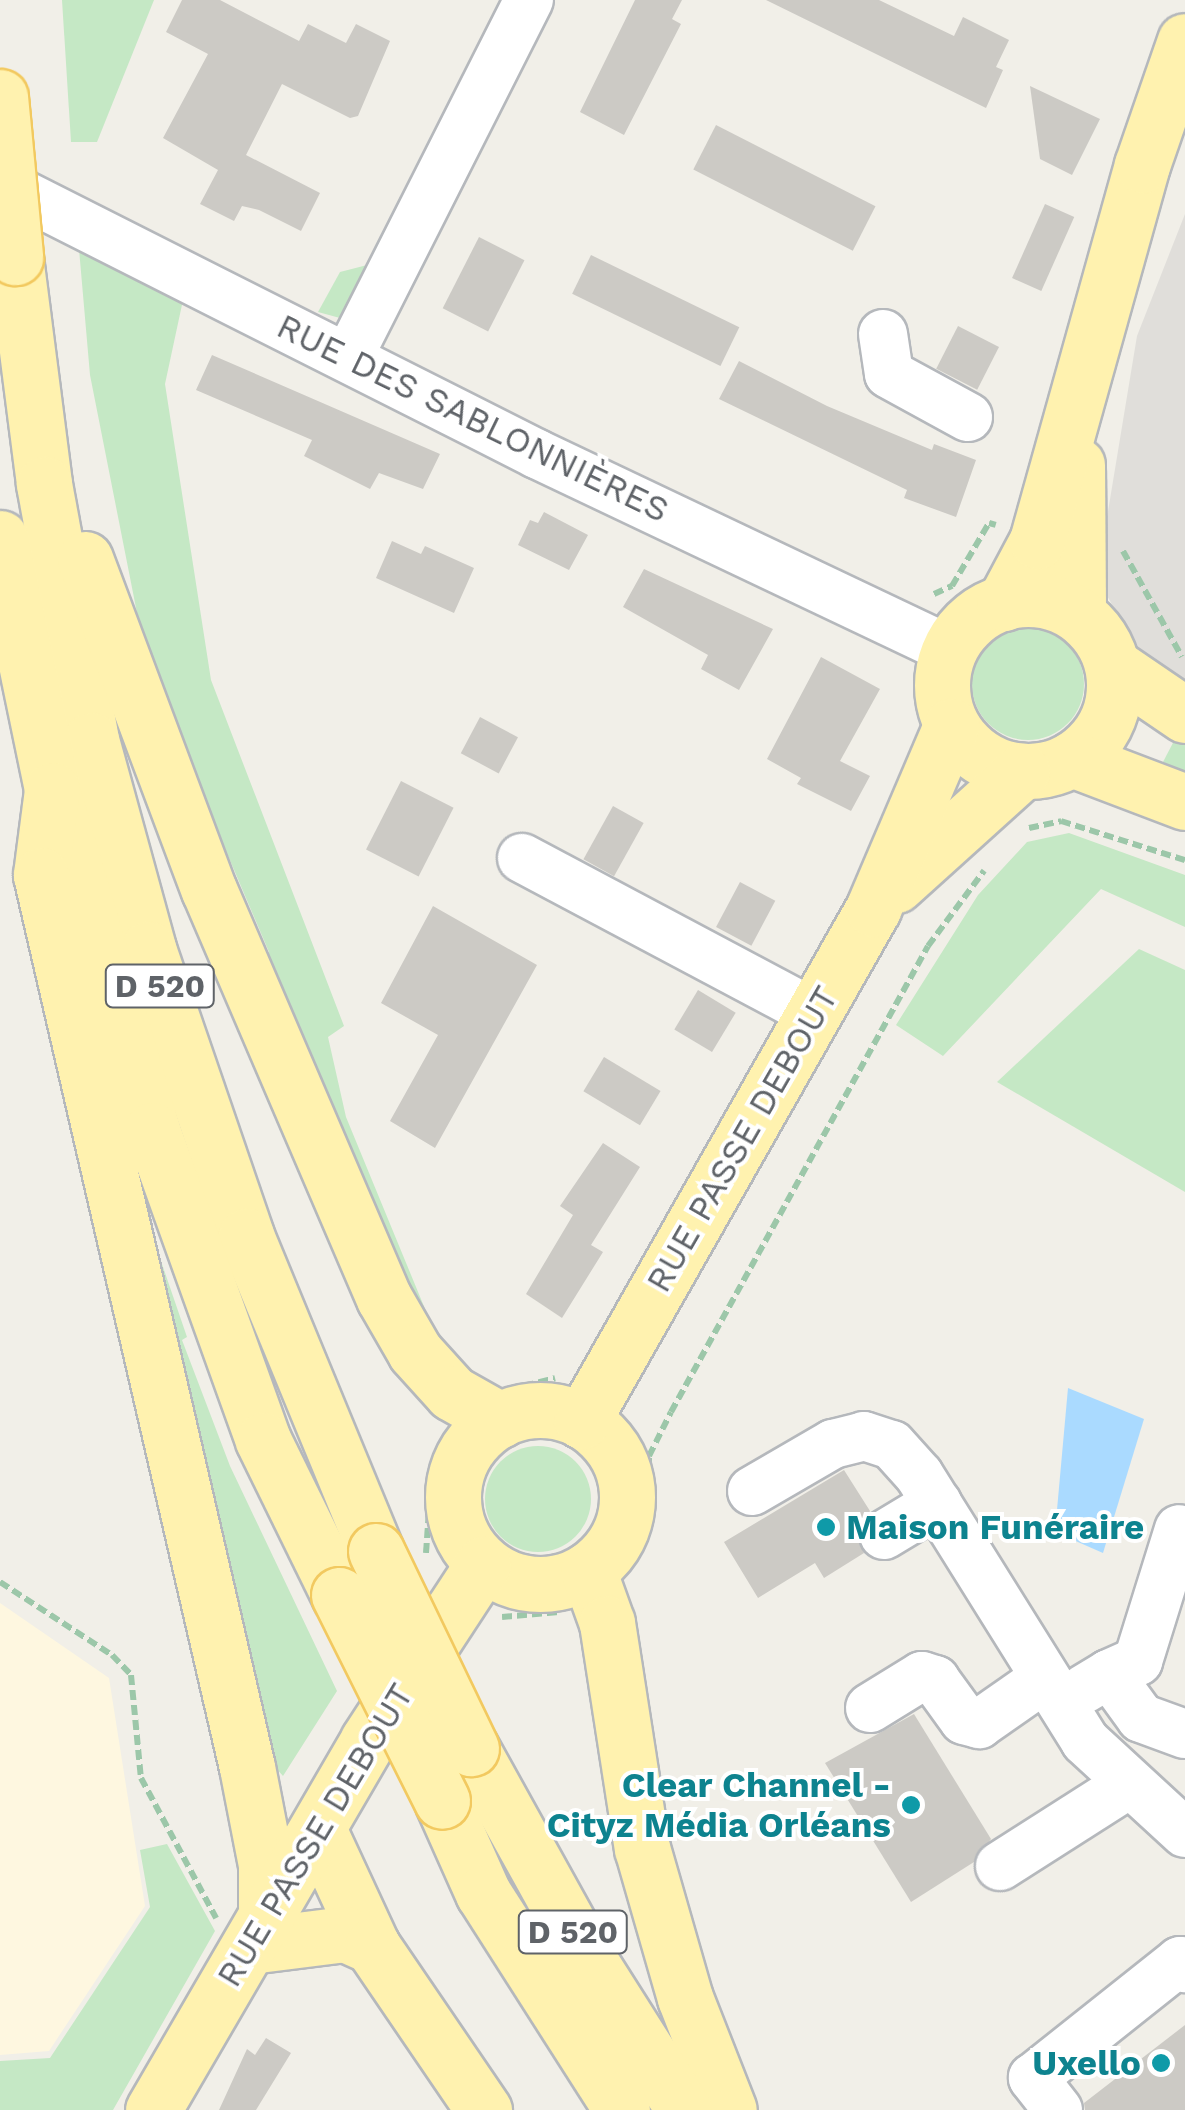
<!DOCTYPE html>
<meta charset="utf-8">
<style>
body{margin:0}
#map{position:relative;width:1185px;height:2110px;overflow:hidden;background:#f1efe8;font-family:"Work Sans",sans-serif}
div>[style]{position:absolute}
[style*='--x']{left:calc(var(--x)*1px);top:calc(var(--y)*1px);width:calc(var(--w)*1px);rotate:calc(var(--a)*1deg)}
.commercial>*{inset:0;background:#fef7e0}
.industrial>*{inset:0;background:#e0deda}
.green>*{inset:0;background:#c5e8c5}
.round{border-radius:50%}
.water>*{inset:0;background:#aadaff}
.building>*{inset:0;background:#cccac5;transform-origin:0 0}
.path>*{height:6px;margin-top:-3px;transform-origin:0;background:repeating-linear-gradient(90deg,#9cc7a9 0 10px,transparent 0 15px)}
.roads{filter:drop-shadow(2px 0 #b5b8bc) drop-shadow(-2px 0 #b5b8bc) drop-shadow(0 2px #b5b8bc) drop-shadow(0 -2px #b5b8bc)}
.minor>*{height:48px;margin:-24px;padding:0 24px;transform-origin:24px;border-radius:24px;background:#fff}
.major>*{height:55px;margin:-27.5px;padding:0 27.5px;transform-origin:27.5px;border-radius:27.5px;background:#fff2af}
.major>.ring{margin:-27.5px;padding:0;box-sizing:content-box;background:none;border:55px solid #fff2af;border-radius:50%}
.bridges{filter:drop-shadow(2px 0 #f2c960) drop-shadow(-2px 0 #f2c960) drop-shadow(0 2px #f2c960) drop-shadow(0 -2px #f2c960)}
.major-bridge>*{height:55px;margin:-27.5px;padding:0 27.5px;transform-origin:27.5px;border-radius:27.5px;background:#fff2af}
.dots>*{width:28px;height:28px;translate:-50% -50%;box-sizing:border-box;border:5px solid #fff;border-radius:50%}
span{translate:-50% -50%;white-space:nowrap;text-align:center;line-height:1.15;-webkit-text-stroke:8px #fff;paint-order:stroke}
.shield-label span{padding:2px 8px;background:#fff;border:2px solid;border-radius:8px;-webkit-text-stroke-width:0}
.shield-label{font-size:32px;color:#5f6368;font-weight:700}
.street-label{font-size:35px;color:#5f6368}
.culture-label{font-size:35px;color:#0d838f;font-weight:700}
.left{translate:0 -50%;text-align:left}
.right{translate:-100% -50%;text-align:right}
</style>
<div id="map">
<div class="commercial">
<div style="clip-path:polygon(0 1603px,109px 1678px,145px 1906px,49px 2051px,0 2055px)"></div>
</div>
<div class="industrial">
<div style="clip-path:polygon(1185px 214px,1185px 690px,1152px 675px,1097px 578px,1137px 336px)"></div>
</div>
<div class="green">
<div style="clip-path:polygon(62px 0,154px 0,97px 142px,71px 142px)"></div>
<div style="clip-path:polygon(79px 249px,183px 300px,165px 384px,211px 680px,344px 1026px,328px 1037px,346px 1117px,437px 1338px,462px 1363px,458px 1373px,429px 1344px,261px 961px,269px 952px,181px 745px,137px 613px,90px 375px)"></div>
<div style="clip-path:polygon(375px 263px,350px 310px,340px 318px,318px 312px,340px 272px)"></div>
<div class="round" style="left:972px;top:628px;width:112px;height:112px"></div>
<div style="clip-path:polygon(1175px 739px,1185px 744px,1185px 772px,1163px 762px)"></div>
<div style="clip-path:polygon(1069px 833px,1185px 875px,1185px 927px,1101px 889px,943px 1056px,896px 1025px,978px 895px,1027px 842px)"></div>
<div style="clip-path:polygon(1139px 949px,1185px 970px,1185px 1192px,997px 1082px)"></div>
<div style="clip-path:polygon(150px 1229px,187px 1337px,182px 1340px,230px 1466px,337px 1691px,283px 1776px,267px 1758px)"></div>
<div class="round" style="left:485px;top:1446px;width:106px;height:106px"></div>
<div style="clip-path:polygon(167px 1844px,215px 1931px,113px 2110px,0 2110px,0 2061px,50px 2058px,150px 1907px,140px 1850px)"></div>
</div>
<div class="water">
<div style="clip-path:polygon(1068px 1388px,1144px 1419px,1103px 1553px,1055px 1532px)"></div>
</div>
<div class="building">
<div style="clip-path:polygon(182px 0,220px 0,299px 41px,308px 24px,346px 43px,356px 24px,390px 41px,358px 116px,350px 118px,282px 84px,246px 155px,320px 193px,301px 231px,259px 210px,242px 206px,234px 221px,200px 204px,218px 170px,163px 138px,208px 54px,166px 32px)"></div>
<div style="clip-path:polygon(635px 0,682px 0,672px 19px,681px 24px,624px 135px,580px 112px)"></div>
<div style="clip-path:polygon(766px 0,879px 0,954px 36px,963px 17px,1009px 40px,996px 67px,1003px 70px,986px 108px)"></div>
<div style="clip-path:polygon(1030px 86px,1100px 119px,1072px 175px,1040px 159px)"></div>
<div style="left:716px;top:125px;width:179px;height:50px;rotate:27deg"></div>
<div style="left:1045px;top:204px;width:32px;height:81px;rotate:24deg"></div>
<div style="left:479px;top:237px;width:51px;height:80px;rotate:27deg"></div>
<div style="left:591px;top:255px;width:165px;height:43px;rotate:26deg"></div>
<div style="left:958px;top:326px;width:46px;height:48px;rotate:27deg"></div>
<div style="clip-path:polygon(212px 355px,440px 454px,423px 489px,379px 473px,370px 489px,304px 456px,312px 440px,196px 390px)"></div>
<div style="clip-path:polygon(739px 361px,827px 406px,932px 450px,934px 444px,976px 460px,956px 517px,904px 498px,907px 490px,719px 399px)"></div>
<div style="clip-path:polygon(544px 512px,588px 535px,569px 570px,518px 545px,530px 520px,538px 523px)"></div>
<div style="clip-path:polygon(392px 541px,421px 554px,425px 546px,474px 568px,454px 613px,376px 578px)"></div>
<div style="clip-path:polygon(644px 569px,773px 629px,739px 690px,701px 669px,708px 655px,623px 607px)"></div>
<div style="clip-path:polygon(821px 657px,880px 689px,840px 761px,870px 776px,851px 811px,797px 784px,801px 778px,767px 759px)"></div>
<div style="left:480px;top:717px;width:43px;height:41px;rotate:28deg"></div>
<div style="left:401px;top:781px;width:59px;height:77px;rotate:27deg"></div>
<div style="left:613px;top:806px;width:35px;height:61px;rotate:29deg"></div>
<div style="left:740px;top:882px;width:40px;height:51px;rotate:28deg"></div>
<div style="clip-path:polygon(433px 906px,537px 965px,435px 1148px,390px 1121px,438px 1035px,381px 1003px)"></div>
<div style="left:698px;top:990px;width:44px;height:46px;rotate:31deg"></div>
<div style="left:604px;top:1057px;width:66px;height:40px;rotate:31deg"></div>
<div style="clip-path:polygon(603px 1143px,640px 1167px,591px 1245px,603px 1252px,562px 1318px,526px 1294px,573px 1215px,560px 1206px)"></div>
<div style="clip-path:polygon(844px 1470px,870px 1511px,857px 1535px,864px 1553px,824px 1578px,815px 1563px,758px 1598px,724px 1542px)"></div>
<div style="clip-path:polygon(914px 1714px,991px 1839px,974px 1862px,911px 1902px,825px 1763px)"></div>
<div style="clip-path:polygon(1185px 2025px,1185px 2110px,1085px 2110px,1084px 2103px)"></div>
<div style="clip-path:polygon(266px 2038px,291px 2053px,256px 2110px,219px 2110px,247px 2049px,255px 2055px)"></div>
</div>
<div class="path">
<div style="--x:1123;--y:551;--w:121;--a:60.9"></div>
<div style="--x:934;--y:594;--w:20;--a:-24"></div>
<div style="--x:952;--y:586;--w:73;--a:-59.6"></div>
<div style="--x:989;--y:523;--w:7;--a:16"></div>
<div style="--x:1029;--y:828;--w:33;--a:-12"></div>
<div style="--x:1061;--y:821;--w:130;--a:17.5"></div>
<div style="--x:524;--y:1386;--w:32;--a:-14"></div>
<div style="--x:426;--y:1553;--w:86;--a:-86"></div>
<div style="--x:432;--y:1467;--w:30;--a:-67"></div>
<div style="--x:631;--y:1565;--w:55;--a:-71.9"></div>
<div style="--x:648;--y:1513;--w:57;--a:-89"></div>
<div style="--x:649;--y:1456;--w:49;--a:-63.4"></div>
<div style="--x:671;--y:1412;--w:532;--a:-61.12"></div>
<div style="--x:928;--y:946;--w:94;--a:-53.3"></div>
<div style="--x:0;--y:1582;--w:134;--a:33.1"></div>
<div style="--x:112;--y:1655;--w:28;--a:46"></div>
<div style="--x:131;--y:1675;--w:103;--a:84.5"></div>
<div style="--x:141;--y:1778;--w:159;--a:61.8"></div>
<div style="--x:502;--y:1617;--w:57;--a:-5"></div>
</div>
<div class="roads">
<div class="minor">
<div style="--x:0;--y:183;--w:602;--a:26.78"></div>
<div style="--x:537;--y:454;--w:455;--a:25.4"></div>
<div style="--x:883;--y:334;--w:40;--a:81.5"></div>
<div style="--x:889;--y:374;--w:90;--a:28.6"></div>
<div style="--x:349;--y:356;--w:399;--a:-63.2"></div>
<div style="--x:522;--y:858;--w:331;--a:28"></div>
<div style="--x:752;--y:1491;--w:94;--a:-30.1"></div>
<div style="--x:833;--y:1444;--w:32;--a:-14"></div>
<div style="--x:864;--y:1436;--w:29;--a:18"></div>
<div style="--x:892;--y:1445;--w:40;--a:48"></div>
<div style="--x:919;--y:1475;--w:314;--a:58"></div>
<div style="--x:1085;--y:1741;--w:136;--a:42.6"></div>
<div style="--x:884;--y:1535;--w:62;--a:-31.1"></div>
<div style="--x:1109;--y:1674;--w:32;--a:-24"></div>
<div style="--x:1138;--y:1661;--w:138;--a:-72.7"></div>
<div style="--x:1084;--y:1689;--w:29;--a:-31"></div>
<div style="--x:1109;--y:1674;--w:54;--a:54"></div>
<div style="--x:1141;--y:1718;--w:47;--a:20"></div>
<div style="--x:870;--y:1708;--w:61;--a:-31.6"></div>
<div style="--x:922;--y:1676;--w:14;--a:17"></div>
<div style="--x:935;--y:1680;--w:49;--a:54.1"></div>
<div style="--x:964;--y:1720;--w:16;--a:15"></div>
<div style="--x:979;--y:1724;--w:80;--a:-34.9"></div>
<div style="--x:1000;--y:1866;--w:151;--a:-32.5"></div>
<div style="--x:1058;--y:2110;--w:41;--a:-128"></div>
<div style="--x:1033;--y:2078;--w:188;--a:-38.5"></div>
<div style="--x:1180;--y:1961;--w:9;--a:54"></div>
</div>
<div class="major">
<div style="--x:15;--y:257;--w:229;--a:82.7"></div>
<div style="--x:44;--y:484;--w:260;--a:79.6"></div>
<div style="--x:91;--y:740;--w:217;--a:74.7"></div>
<div style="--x:148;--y:949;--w:303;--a:71.1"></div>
<div style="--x:246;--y:1236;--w:341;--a:67.6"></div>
<div style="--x:1077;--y:465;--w:147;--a:89.6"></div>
<div style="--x:0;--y:538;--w:257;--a:78.3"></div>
<div style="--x:52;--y:790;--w:354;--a:73.6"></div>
<div style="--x:152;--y:1130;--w:329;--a:70.3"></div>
<div style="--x:263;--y:1440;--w:173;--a:63.9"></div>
<div style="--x:85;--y:559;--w:353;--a:69.5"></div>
<div style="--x:209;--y:890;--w:444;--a:66.8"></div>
<div style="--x:384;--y:1298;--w:62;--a:60.1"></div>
<div style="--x:415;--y:1352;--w:55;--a:47.9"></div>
<div style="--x:452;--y:1393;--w:55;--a:29.4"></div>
<div class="ring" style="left:942px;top:599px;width:117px;height:117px"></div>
<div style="--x:1004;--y:603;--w:70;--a:-62"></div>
<div style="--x:1037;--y:541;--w:390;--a:-74.4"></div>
<div style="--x:1142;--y:165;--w:131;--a:-70.9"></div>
<div style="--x:1113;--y:666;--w:87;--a:34.2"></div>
<div style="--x:1072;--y:759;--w:121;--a:20.8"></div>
<div style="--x:52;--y:790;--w:86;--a:97.4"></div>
<div style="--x:41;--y:875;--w:915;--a:77"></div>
<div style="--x:247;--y:1767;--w:100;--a:79"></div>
<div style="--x:266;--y:1865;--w:53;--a:90"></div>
<div style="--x:896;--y:885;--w:170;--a:-42.1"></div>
<div class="ring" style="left:453px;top:1410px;width:119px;height:119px"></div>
<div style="--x:582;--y:1421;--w:589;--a:-60.39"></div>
<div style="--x:873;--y:909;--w:199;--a:-66.9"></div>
<div style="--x:588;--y:1570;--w:56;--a:70.3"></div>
<div style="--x:607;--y:1623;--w:228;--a:81.2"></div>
<div style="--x:642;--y:1848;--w:156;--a:74"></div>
<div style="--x:685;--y:1998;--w:120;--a:68.6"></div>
<div style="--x:471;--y:1748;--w:239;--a:61"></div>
<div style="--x:587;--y:1957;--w:181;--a:57.6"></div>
<div style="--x:442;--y:1801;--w:101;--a:66"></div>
<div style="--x:483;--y:1893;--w:258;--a:57.4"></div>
<div style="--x:318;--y:1829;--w:129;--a:65.2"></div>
<div style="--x:250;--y:1946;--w:96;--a:-7.2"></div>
<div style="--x:345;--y:1934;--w:30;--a:24"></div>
<div style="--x:372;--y:1946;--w:199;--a:55.7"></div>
<div style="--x:153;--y:2110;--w:428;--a:-59.8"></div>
<div style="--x:368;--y:1740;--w:210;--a:-56.8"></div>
</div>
</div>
<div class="bridges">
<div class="major-bridge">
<div style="--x:0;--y:97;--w:161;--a:84.6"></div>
<div style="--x:376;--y:1551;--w:219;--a:64.3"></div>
<div style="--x:339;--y:1595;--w:230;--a:63.4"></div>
</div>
</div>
<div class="dots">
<div style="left:826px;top:1527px;background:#0f9aa8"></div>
<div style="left:911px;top:1805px;background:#0f9aa8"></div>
<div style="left:1161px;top:2063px;background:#0f9aa8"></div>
</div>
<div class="shield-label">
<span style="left:160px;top:986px">D 520</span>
<span style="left:573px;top:1932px">D 520</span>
</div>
<div class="street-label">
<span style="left:473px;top:418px;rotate:26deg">RUE DES SABLONNIÈRES</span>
<span style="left:742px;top:1139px;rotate:-60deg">RUE PASSE DEBOUT</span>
<span style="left:315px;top:1835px;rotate:-59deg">RUE PASSE DEBOUT</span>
</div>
<div class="culture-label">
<span class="left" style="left:846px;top:1527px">Maison Funéraire</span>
<span class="right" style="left:891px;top:1805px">Clear Channel -<br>Cityz Média Orléans</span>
<span class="right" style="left:1141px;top:2063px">Uxello</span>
</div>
</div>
